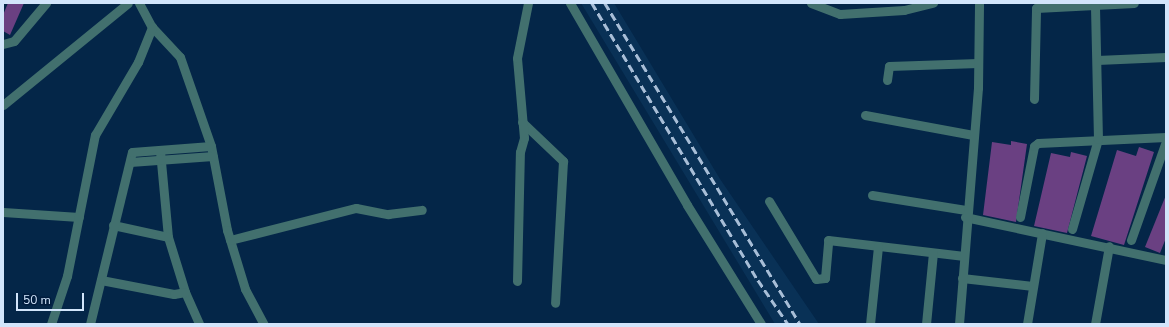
<!DOCTYPE html>
<style>
body{margin:0}
#map{position:relative;width:1169px;height:327px;overflow:hidden;background:#042648;font-family:"Nunito Sans",sans-serif}
div>[style]{position:absolute}
[style*='--x']{left:calc(var(--x)*1px);top:calc(var(--y)*1px);width:calc(var(--w)*1px);rotate:calc(var(--a)*1deg)}
.built>*{inset:0;background:#093156}
.building>*{inset:0;background:#6a4082}
.minor>*{height:9px;margin:-4.5px;padding:0 4.5px;transform-origin:4.5px;border-radius:4.5px;background:#42706e}
.rail>*{height:2.5px;margin-top:-1.25px;transform-origin:0;background:repeating-linear-gradient(90deg,#a8bed7 0 8px,transparent 0 12px)}
span{translate:-50% -50%;white-space:nowrap;text-align:center;line-height:1.15;-webkit-text-stroke:4px #001c3d;paint-order:stroke}
.frame{position:absolute;inset:0;border:4px solid #d2e5fb;pointer-events:none}
.scale{position:absolute;left:16px;top:293px;width:68px;height:18px;box-sizing:border-box;border:2px solid #d2e5fb;border-top:0;padding-left:5px;font-size:12px;line-height:14px;white-space:nowrap;color:#d2e5fb;-webkit-text-stroke:3px #001c3d;paint-order:stroke}
</style>
<div id="map">
<div class="built">
<div style="clip-path:polygon(581px 3px,614px 3px,720px 179px,819px 324px,775px 324px)"></div>
</div>
<div class="building">
<div style="clip-path:polygon(8px 3px,24px 3px,10px 35px,3px 31px,3px 15px)"></div>
<div style="clip-path:polygon(1011px 141px,1027px 144px,1016px 222px,983px 215px,992px 142px,1011px 145px)"></div>
<div style="clip-path:polygon(1139px 147px,1154px 152px,1124px 245px,1091px 236px,1117px 150px,1136px 156px)"></div>
<div style="clip-path:polygon(1071px 152px,1087px 156px,1067px 233px,1034px 226px,1051px 153px,1070px 157px)"></div>
<div style="clip-path:polygon(1166px 195px,1166px 238px,1160px 253px,1145px 247px)"></div>
</div>
<div class="minor">
<div style="--x:139;--y:3;--w:27;--a:62"></div>
<div style="--x:152;--y:27;--w:41;--a:47"></div>
<div style="--x:180;--y:57;--w:94;--a:70.8"></div>
<div style="--x:211;--y:146;--w:86;--a:79.2"></div>
<div style="--x:227;--y:230;--w:62;--a:73"></div>
<div style="--x:245;--y:289;--w:40;--a:62"></div>
<div style="--x:570;--y:3;--w:233;--a:59.9"></div>
<div style="--x:687;--y:205;--w:140;--a:58.1"></div>
<div style="--x:811;--y:3;--w:31;--a:21"></div>
<div style="--x:840;--y:14;--w:64;--a:-3.6"></div>
<div style="--x:904;--y:10;--w:30;--a:-14"></div>
<div style="--x:3;--y:44;--w:11;--a:-15"></div>
<div style="--x:14;--y:41;--w:50;--a:-49.9"></div>
<div style="--x:1097;--y:60;--w:69;--a:-2.5"></div>
<div style="--x:887;--y:80;--w:14;--a:-82"></div>
<div style="--x:889;--y:66;--w:89;--a:-1.9"></div>
<div style="--x:1034;--y:99;--w:91;--a:-88.7"></div>
<div style="--x:1036;--y:8;--w:98;--a:-2.9"></div>
<div style="--x:3;--y:105;--w:161;--a:-39.2"></div>
<div style="--x:865;--y:115;--w:110;--a:10.5"></div>
<div style="--x:522;--y:122;--w:57;--a:43.6"></div>
<div style="--x:563;--y:161;--w:142;--a:93.2"></div>
<div style="--x:160;--y:151;--w:86;--a:84.7"></div>
<div style="--x:168;--y:237;--w:58;--a:72.8"></div>
<div style="--x:185;--y:292;--w:35;--a:66"></div>
<div style="--x:130;--y:162;--w:83;--a:-4.1"></div>
<div style="--x:872;--y:195;--w:95;--a:9.1"></div>
<div style="--x:769;--y:201;--w:91;--a:58.9"></div>
<div style="--x:816;--y:279;--w:9;--a:-6"></div>
<div style="--x:825;--y:278;--w:38;--a:-85"></div>
<div style="--x:828;--y:240;--w:137;--a:6.7"></div>
<div style="--x:3;--y:212;--w:76;--a:3.8"></div>
<div style="--x:965;--y:217;--w:206;--a:12.1"></div>
<div style="--x:1020;--y:217;--w:72;--a:-78.8"></div>
<div style="--x:1034;--y:146;--w:5;--a:-37"></div>
<div style="--x:1038;--y:143;--w:128;--a:-2.7"></div>
<div style="--x:113;--y:225;--w:56;--a:12.3"></div>
<div style="--x:1072;--y:229;--w:94;--a:-73.9"></div>
<div style="--x:1098;--y:139;--w:134;--a:-91.3"></div>
<div style="--x:230;--y:240;--w:130;--a:-14.3"></div>
<div style="--x:356;--y:208;--w:33;--a:11"></div>
<div style="--x:388;--y:214;--w:34;--a:-7"></div>
<div style="--x:1131;--y:240;--w:105;--a:-70.5"></div>
<div style="--x:962;--y:278;--w:71;--a:6.4"></div>
<div style="--x:101;--y:280;--w:74;--a:10.9"></div>
<div style="--x:174;--y:294;--w:11;--a:-10"></div>
<div style="--x:517;--y:281;--w:129;--a:-88.7"></div>
<div style="--x:520;--y:152;--w:15;--a:-74"></div>
<div style="--x:524;--y:138;--w:80;--a:-95"></div>
<div style="--x:517;--y:58;--w:56;--a:-78.7"></div>
<div style="--x:51;--y:324;--w:51;--a:-71.6"></div>
<div style="--x:67;--y:276;--w:144;--a:-78.8"></div>
<div style="--x:95;--y:135;--w:85;--a:-59.5"></div>
<div style="--x:138;--y:62;--w:38;--a:-68"></div>
<div style="--x:90;--y:324;--w:177;--a:-76.3"></div>
<div style="--x:132;--y:152;--w:79;--a:-4.3"></div>
<div style="--x:870;--y:324;--w:78;--a:-84.1"></div>
<div style="--x:926;--y:324;--w:71;--a:-84.4"></div>
<div style="--x:959;--y:324;--w:237;--a:-85.4"></div>
<div style="--x:978;--y:88;--w:85;--a:-89.3"></div>
<div style="--x:1027;--y:324;--w:92;--a:-80.6"></div>
<div style="--x:1095;--y:324;--w:79;--a:-79.8"></div>
</div>
<div class="rail">
<div style="--x:592;--y:3;--w:323;--a:59.1"></div>
<div style="--x:758;--y:280;--w:53;--a:55.7"></div>
<div style="--x:605;--y:3;--w:376;--a:58.7"></div>
</div>
<div class="frame"></div>
<div class="scale">50 m</div>
</div>
